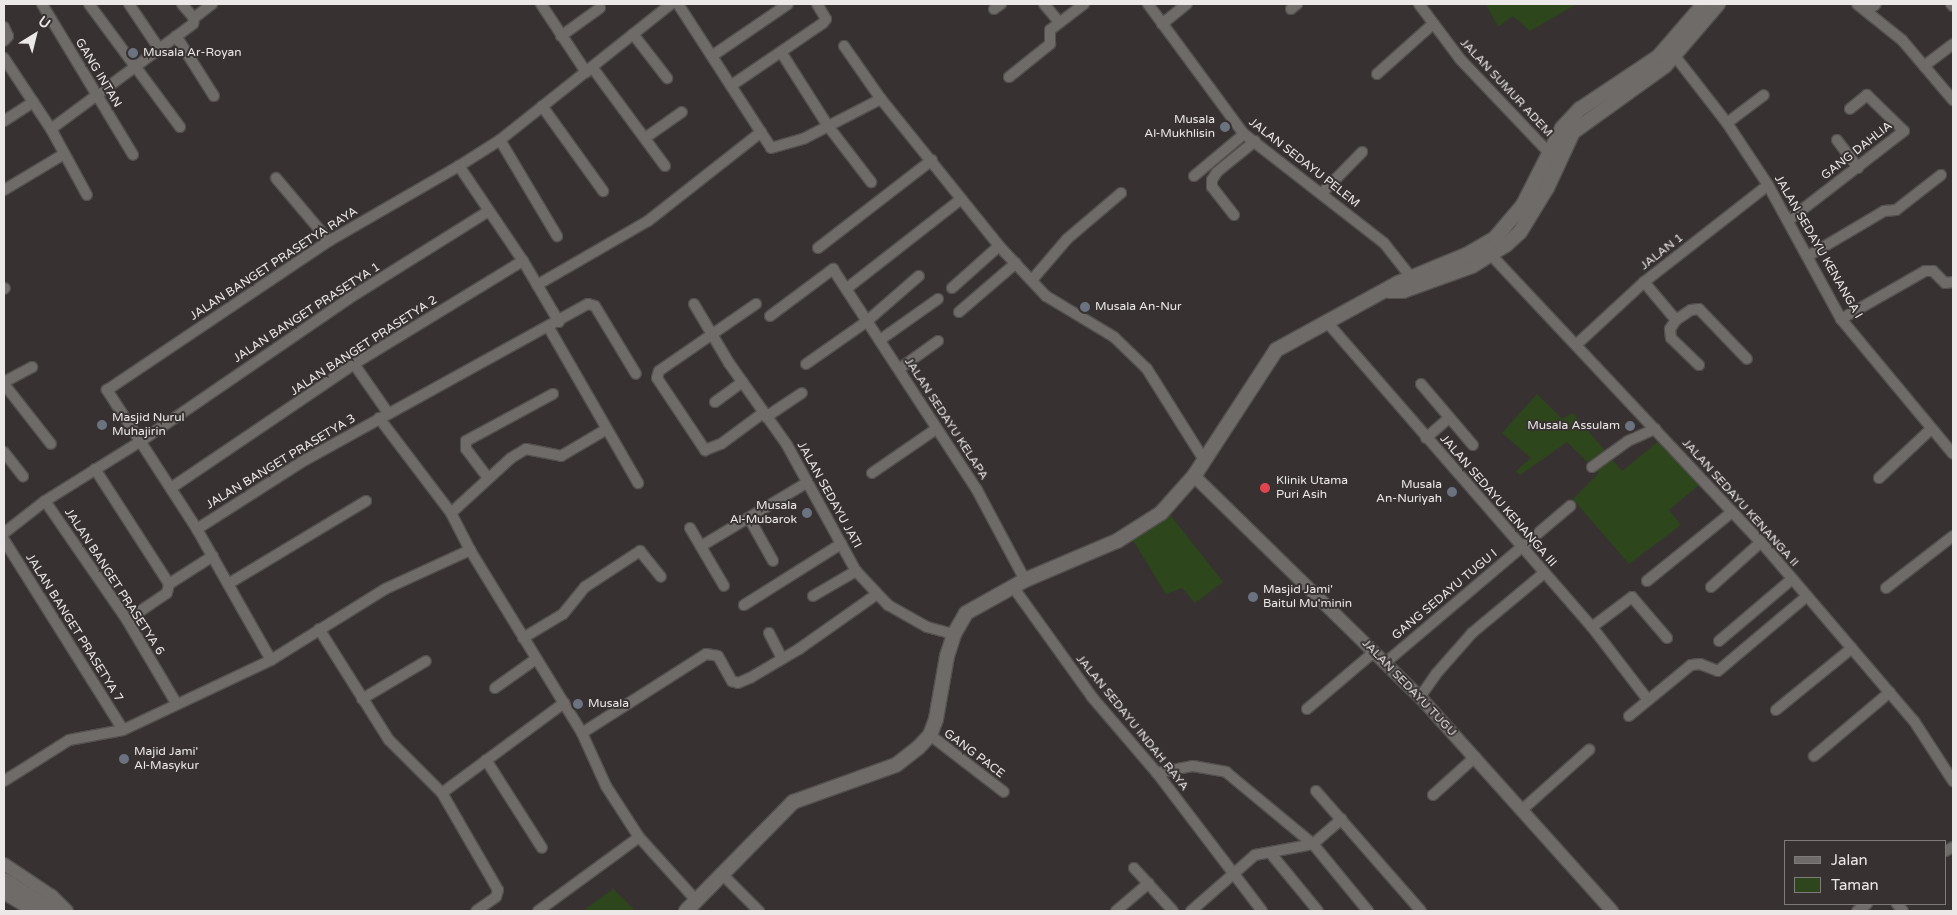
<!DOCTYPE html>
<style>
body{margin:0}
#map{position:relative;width:1957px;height:915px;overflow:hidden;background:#373231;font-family:"Varela Round",sans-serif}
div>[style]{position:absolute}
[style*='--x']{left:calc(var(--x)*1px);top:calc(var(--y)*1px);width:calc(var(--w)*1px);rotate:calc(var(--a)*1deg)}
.green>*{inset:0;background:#2d461b}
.roads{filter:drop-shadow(1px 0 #53504f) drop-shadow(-1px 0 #53504f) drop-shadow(0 1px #53504f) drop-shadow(0 -1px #53504f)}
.minor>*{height:10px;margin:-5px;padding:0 5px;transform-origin:5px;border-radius:5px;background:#6f6b68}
.tertiary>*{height:12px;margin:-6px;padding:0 6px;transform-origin:6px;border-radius:6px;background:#6f6b68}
.secondary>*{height:14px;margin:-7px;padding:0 7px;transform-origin:7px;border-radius:7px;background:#6f6b68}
.dots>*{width:14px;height:14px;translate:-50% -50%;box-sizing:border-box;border:2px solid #373231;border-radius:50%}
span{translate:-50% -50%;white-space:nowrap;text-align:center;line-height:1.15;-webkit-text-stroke:4px #373231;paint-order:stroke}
.poi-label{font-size:12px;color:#ebe8e7}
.left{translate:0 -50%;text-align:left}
.right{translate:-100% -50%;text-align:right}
.street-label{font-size:12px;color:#ebe8e7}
.frame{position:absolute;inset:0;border:5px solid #ebe8e7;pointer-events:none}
.legend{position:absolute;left:1784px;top:840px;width:162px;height:65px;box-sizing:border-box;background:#373231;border:1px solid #7f7b7a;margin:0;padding:6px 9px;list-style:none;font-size:15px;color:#ebe8e7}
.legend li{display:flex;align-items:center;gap:10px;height:25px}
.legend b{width:25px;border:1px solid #7f7b7a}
.north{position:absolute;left:10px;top:10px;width:50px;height:50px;-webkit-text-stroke:4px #373231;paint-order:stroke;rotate:36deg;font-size:14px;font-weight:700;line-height:20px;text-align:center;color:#ebe8e7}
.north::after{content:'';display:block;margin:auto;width:18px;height:22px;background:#ebe8e7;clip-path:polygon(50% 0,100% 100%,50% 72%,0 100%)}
</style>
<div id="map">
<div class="green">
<div style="clip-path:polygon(1486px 4px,1577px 4px,1530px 31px,1513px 16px,1498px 27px)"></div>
<div style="clip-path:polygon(1537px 394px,1562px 419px,1573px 413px,1622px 471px,1660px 440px,1700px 484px,1669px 510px,1681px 525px,1629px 564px,1573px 499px,1599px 473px,1567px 442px,1520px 475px,1516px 471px,1531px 458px,1502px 433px)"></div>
<div style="clip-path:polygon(1168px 512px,1223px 582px,1195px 603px,1182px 588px,1166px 594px,1131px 537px)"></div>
<div style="clip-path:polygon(613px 889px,636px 911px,583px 911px)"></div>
</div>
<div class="roads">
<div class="minor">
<div style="--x:42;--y:4;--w:176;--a:58.9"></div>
<div style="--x:89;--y:4;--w:153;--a:53.5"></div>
<div style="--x:129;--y:4;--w:52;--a:56"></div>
<div style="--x:541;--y:4;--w:82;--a:56.5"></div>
<div style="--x:678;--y:4;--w:171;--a:57.1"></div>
<div style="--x:771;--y:148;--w:35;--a:-16"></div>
<div style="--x:805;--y:138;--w:85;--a:-27.2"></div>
<div style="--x:881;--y:99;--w:189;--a:51.2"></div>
<div style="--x:999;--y:246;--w:69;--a:46.8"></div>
<div style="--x:1046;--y:296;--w:79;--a:31.1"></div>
<div style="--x:1114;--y:337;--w:46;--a:44.1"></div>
<div style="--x:1147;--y:369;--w:107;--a:57.9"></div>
<div style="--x:1044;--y:4;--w:23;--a:50"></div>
<div style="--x:1148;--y:4;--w:162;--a:53.6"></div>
<div style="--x:1244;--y:134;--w:177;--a:37.9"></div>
<div style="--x:1384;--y:243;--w:48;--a:51.7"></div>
<div style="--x:1419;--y:4;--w:69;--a:53.3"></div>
<div style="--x:1460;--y:59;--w:135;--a:46.5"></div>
<div style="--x:1857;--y:4;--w:58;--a:38.7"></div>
<div style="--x:1902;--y:40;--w:79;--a:49.6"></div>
<div style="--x:1951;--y:4;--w:3;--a:45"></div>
<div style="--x:994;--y:9;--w:9;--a:-36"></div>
<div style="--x:1291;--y:9;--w:8;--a:-40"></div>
<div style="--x:1867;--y:11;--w:11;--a:-38"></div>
<div style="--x:194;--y:18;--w:23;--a:-38"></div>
<div style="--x:1162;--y:24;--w:32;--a:-39"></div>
<div style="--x:4;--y:27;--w:10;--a:66"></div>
<div style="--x:8;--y:36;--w:6;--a:129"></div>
<div style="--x:633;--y:34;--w:56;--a:52.3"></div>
<div style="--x:176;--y:36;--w:71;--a:57.7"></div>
<div style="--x:561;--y:36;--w:48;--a:-35.7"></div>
<div style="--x:844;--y:46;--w:65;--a:55.1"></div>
<div style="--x:1671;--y:51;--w:91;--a:52.1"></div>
<div style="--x:1727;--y:123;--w:74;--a:56.5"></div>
<div style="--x:1768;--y:185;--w:153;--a:61.4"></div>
<div style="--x:1841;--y:319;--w:175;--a:50.3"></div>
<div style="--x:781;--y:52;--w:88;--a:57.6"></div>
<div style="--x:828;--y:126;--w:71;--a:52.5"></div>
<div style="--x:712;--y:56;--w:92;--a:-34.4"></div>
<div style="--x:4;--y:58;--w:85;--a:56.5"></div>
<div style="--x:51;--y:129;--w:75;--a:61.4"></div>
<div style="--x:1924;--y:66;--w:36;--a:-37"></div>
<div style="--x:592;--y:67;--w:123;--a:53.6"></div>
<div style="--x:1377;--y:74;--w:75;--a:-41.8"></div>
<div style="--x:1009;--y:77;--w:53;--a:-38.8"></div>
<div style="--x:1050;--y:44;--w:14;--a:-90"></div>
<div style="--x:1050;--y:30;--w:43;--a:-37.4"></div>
<div style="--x:732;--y:85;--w:110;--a:-34.3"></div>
<div style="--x:823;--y:23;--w:5;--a:-53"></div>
<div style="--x:826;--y:19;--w:17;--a:-121"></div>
<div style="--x:542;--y:106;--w:105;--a:54.3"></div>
<div style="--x:4;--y:121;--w:35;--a:-33"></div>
<div style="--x:1727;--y:123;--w:46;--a:-37.1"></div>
<div style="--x:51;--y:129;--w:177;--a:-36.5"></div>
<div style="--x:193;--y:24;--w:6;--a:-81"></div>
<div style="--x:194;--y:18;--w:18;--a:-131"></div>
<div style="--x:645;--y:138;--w:45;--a:-35.1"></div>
<div style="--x:500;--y:140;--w:112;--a:59.3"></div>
<div style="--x:1837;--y:140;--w:35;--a:53"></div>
<div style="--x:1194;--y:176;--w:65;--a:-40"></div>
<div style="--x:276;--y:178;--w:82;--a:49.9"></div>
<div style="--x:4;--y:190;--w:70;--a:-31"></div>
<div style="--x:1323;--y:192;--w:56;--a:-45.7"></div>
<div style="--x:1234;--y:215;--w:36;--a:-128"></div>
<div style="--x:1212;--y:187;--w:7;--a:-90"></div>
<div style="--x:1212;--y:180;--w:9;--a:-58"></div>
<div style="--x:1217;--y:172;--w:49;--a:-39.2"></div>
<div style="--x:1790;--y:219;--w:144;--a:-37.7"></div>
<div style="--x:1904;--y:131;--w:52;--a:-135.8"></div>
<div style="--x:1867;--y:95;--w:22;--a:141"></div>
<div style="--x:818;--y:248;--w:144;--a:-37.7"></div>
<div style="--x:1492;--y:256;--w:393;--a:46.8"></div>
<div style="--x:1761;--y:542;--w:235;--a:49.5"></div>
<div style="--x:1914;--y:721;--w:72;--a:57"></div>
<div style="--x:1808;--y:256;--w:88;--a:-30.6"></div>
<div style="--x:1884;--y:211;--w:12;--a:-5"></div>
<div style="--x:1896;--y:210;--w:57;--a:-37.9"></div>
<div style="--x:1032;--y:280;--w:54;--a:-49.5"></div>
<div style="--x:1067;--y:239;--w:71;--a:-40.4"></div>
<div style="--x:1644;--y:282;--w:50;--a:49.9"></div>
<div style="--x:1676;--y:320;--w:18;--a:-34"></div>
<div style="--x:1691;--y:310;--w:8;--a:-7"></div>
<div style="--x:1699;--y:309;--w:69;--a:46.2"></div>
<div style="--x:537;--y:285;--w:128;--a:-30"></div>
<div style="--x:648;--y:221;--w:144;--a:-38.2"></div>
<div style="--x:952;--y:288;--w:63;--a:-41.8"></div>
<div style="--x:4;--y:289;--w:1;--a:-45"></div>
<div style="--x:846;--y:289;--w:146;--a:-38"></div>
<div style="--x:694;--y:304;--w:69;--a:59.3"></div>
<div style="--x:729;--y:363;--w:100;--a:54.7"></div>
<div style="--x:787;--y:445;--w:144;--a:61.3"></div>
<div style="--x:856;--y:571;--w:47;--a:46.7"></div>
<div style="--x:888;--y:605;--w:45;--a:29.4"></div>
<div style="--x:927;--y:627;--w:28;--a:15"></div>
<div style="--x:756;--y:304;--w:118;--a:145.4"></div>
<div style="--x:659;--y:371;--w:7;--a:106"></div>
<div style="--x:657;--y:378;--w:87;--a:56.3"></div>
<div style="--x:705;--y:450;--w:17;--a:-21"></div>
<div style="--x:721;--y:444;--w:52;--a:-36.4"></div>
<div style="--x:959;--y:312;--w:75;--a:-40.7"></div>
<div style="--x:770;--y:316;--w:79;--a:-36.7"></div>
<div style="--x:833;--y:269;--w:264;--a:56.9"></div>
<div style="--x:977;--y:490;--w:102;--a:61.9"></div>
<div style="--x:1841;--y:319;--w:97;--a:-29.7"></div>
<div style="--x:1925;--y:271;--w:8;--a:0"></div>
<div style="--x:1933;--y:271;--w:17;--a:45"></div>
<div style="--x:1945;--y:283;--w:8;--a:-7"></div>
<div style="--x:1676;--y:320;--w:11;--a:124"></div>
<div style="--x:1670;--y:329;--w:9;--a:84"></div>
<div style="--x:1671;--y:338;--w:39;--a:44"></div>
<div style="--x:1326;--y:321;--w:405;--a:49"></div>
<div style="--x:1592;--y:627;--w:92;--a:52.5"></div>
<div style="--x:559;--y:322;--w:71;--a:-120.5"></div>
<div style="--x:523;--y:261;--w:115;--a:-124"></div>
<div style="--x:459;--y:166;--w:49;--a:-32.4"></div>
<div style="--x:500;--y:140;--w:218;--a:-38.5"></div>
<div style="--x:549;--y:328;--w:179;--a:60.1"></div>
<div style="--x:880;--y:340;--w:71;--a:-35.3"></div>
<div style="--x:1576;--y:345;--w:93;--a:-42.8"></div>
<div style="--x:1644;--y:282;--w:157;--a:-38"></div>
<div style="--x:354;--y:364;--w:60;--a:55.2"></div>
<div style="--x:806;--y:364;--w:73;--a:-35"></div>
<div style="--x:866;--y:322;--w:70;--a:-41"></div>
<div style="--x:899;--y:369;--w:48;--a:-35.7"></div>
<div style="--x:4;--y:382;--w:32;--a:-28"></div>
<div style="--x:4;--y:384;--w:76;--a:51.9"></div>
<div style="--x:1421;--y:384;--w:80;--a:49.6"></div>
<div style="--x:715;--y:402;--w:34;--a:-36"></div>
<div style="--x:766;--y:417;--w:43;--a:-33.7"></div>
<div style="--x:379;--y:418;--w:119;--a:52.8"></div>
<div style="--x:451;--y:513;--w:42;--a:62.8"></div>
<div style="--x:470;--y:550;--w:215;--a:58.5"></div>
<div style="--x:582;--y:733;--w:58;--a:65.6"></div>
<div style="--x:606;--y:786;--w:61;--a:57.1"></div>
<div style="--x:639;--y:837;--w:85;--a:47.9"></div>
<div style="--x:1426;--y:438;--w:30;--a:-41"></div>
<div style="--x:4;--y:452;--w:31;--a:52"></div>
<div style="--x:1592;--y:467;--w:44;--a:-35.8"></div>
<div style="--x:1628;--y:441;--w:30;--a:-24"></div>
<div style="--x:95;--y:469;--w:137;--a:57.2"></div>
<div style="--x:872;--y:473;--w:78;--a:-34.5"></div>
<div style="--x:488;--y:478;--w:36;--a:-127"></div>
<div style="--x:466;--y:449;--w:8;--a:-90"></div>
<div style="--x:466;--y:441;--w:99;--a:-28.4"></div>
<div style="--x:1879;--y:478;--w:71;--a:-43.3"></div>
<div style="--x:171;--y:488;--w:221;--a:-34.1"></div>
<div style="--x:354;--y:364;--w:198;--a:-31.4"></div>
<div style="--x:45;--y:501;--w:145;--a:55.4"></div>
<div style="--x:127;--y:620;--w:96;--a:59.4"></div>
<div style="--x:451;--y:513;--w:81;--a:-42.5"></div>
<div style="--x:511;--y:458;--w:17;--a:-31"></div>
<div style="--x:526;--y:449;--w:36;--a:11"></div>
<div style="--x:561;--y:456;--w:53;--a:-30.4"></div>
<div style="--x:749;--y:518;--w:49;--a:60.8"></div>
<div style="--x:690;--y:528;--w:67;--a:59.6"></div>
<div style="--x:197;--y:529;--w:128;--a:-32.6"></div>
<div style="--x:305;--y:460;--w:323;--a:-28.9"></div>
<div style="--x:588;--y:304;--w:7;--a:16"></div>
<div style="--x:595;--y:306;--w:79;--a:58.9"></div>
<div style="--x:4;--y:533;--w:52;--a:-38"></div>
<div style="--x:45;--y:501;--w:113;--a:-32"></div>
<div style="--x:141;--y:441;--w:251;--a:-34.4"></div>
<div style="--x:348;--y:299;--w:166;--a:-32"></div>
<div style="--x:4;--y:540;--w:224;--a:57.9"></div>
<div style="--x:703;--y:545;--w:122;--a:-31"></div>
<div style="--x:1647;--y:581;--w:109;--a:-39.1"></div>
<div style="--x:169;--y:584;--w:52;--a:-32.5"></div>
<div style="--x:228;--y:584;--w:161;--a:-31"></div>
<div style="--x:1013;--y:587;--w:135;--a:54.3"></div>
<div style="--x:1092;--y:697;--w:100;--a:49.5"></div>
<div style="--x:1157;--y:773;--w:173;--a:52.7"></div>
<div style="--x:1711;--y:587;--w:67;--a:-42"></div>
<div style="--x:1886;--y:588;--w:85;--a:-37.8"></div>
<div style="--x:813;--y:596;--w:50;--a:-30.2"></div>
<div style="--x:744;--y:605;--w:115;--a:-32.2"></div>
<div style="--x:127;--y:620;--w:48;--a:-34"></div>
<div style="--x:167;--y:593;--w:9;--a:-77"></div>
<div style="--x:1592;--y:627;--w:50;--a:-36.9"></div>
<div style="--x:1632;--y:597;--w:54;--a:49.5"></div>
<div style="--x:319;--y:629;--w:131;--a:57.8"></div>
<div style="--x:389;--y:740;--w:75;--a:45"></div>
<div style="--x:442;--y:793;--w:112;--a:60"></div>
<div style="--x:498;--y:890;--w:7;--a:106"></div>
<div style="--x:496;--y:897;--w:24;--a:145"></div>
<div style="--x:769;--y:633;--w:29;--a:63"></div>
<div style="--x:523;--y:638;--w:47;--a:-31"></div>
<div style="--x:563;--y:614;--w:35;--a:-51"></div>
<div style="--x:585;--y:587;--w:66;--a:-33.2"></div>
<div style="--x:640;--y:551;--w:33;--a:51"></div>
<div style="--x:1719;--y:641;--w:96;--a:-40.3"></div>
<div style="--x:271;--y:660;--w:150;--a:-119.5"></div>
<div style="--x:197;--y:529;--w:166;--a:-122.9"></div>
<div style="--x:107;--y:390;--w:267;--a:-33.9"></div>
<div style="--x:329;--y:241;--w:150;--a:-30"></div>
<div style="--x:1385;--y:663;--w:243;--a:-40.3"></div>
<div style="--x:495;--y:688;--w:50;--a:-35.3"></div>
<div style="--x:1420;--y:697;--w:28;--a:-55"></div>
<div style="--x:1436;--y:674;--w:55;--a:-48.7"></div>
<div style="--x:1472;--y:633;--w:94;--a:-39.8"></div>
<div style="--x:362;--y:699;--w:74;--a:-30.7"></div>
<div style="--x:1307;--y:709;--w:88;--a:-40.4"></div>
<div style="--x:1776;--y:710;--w:98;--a:-39.2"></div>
<div style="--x:1629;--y:716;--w:80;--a:-39.4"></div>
<div style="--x:1691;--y:665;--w:9;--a:-6"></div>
<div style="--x:1700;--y:664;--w:19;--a:21"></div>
<div style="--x:1718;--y:671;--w:116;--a:-40.1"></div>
<div style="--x:582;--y:733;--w:147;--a:-32.5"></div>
<div style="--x:706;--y:654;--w:12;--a:9"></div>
<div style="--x:718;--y:656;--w:29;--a:61"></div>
<div style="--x:732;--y:681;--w:6;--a:18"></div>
<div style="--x:738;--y:683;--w:13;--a:-23"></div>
<div style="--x:750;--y:678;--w:57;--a:-30.6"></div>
<div style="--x:799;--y:649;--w:95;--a:-35.2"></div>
<div style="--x:930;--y:735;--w:93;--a:37.6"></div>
<div style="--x:1814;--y:756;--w:99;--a:-40.1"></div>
<div style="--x:486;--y:760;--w:104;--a:57.5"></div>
<div style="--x:1157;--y:773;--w:37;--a:-11"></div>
<div style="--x:1193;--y:766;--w:34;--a:10"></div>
<div style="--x:1226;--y:772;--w:113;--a:39.6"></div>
<div style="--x:1313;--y:844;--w:87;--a:50.6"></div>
<div style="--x:4;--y:781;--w:77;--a:-32.2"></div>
<div style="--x:69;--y:740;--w:55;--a:-10.5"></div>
<div style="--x:123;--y:730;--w:164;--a:-25.3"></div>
<div style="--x:271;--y:660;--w:134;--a:-31.9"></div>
<div style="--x:385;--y:589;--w:94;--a:-24.6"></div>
<div style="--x:1316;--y:791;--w:159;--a:48.8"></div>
<div style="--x:442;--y:793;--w:152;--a:-36.4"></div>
<div style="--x:1433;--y:795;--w:57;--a:-42.1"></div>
<div style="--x:1523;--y:809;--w:89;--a:-41.8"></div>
<div style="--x:1946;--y:851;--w:8;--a:-30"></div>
<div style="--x:1272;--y:855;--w:72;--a:50.6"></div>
<div style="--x:1134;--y:868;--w:58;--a:47.8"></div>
<div style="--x:721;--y:873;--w:54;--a:45"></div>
<div style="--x:1897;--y:904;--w:9;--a:49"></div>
<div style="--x:538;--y:911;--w:125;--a:-36.2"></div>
<div style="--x:1116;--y:911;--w:43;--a:-40.3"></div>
<div style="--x:1191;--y:911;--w:85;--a:-41.2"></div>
<div style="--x:1255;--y:855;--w:59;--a:-10.7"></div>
<div style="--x:1313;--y:844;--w:38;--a:-41"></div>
<div style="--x:1857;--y:911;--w:12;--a:-35"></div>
</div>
<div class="tertiary">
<div style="--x:1194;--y:476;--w:316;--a:44.4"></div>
<div style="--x:1420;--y:697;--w:288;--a:48.1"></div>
<div style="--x:4;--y:864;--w:58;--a:33.7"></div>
<div style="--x:52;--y:896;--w:21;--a:45"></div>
<div style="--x:4;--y:893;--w:35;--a:31"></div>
</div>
<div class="secondary">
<div style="--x:1389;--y:291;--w:14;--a:0"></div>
<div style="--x:1403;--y:291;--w:73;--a:-19.9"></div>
<div style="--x:1472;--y:266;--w:40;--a:-32"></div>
<div style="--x:1506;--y:245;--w:19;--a:-43"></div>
<div style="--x:1520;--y:232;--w:52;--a:-58.5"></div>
<div style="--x:1547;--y:188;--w:62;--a:-65.1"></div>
<div style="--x:1573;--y:132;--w:113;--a:-35.7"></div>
<div style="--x:1665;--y:66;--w:82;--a:-49.5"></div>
<div style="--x:4;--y:880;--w:57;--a:32.9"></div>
<div style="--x:686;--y:911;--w:153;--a:-45.5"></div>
<div style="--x:793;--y:802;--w:109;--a:-19.8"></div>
<div style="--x:896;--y:765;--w:28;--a:-38"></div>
<div style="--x:918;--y:748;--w:18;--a:-47"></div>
<div style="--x:930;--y:735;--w:17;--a:-69"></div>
<div style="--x:936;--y:719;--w:64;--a:-80.1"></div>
<div style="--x:947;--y:656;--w:23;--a:-72"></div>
<div style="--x:954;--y:634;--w:24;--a:-60"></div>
<div style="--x:966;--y:613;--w:68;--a:-29.2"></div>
<div style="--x:1025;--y:580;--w:100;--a:-23"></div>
<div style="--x:1117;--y:541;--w:52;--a:-32.5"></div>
<div style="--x:1161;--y:513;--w:50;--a:-48.3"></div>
<div style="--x:1194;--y:476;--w:150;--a:-56.9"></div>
<div style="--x:1276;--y:350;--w:139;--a:-28.8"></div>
<div style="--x:1398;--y:283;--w:74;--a:-22.4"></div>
<div style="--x:1466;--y:255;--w:34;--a:-30"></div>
<div style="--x:1495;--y:238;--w:43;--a:-49.7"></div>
<div style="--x:1523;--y:205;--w:86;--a:-63.1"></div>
<div style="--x:1562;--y:128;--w:26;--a:-47"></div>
<div style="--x:1580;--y:109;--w:94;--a:-33.7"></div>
<div style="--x:1658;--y:57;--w:70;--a:-49"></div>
</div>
</div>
<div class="dots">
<div style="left:133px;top:53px;background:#6b7280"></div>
<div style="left:1225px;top:127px;background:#6b7280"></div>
<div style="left:1085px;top:307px;background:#6b7280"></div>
<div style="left:102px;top:425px;background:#6b7280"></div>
<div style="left:1630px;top:426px;background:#6b7280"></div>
<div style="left:1265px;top:488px;background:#e0444e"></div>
<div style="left:1452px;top:492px;background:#6b7280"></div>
<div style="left:807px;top:513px;background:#6b7280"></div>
<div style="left:1253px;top:597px;background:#6b7280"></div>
<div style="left:578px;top:704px;background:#6b7280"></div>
<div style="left:124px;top:759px;background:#6b7280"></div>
</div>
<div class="poi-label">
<span class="left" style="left:143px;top:53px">Musala Ar-Royan</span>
<span class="right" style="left:1215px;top:127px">Musala<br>Al-Mukhlisin</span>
<span class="left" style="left:1095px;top:307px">Musala An-Nur</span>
<span class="left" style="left:112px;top:425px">Masjid Nurul<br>Muhajirin</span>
<span class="right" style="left:1620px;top:426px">Musala Assulam</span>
<span class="left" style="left:1276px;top:488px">Klinik Utama<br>Puri Asih</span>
<span class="right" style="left:1442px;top:492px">Musala<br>An-Nuriyah</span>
<span class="right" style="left:797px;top:513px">Musala<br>Al-Mubarok</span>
<span class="left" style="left:1263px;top:597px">Masjid Jami'<br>Baitul Mu'minin</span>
<span class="left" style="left:588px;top:704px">Musala</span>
<span class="left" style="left:134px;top:759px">Majid Jami'<br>Al-Masykur</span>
</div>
<div class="street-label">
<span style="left:98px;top:73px;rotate:59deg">GANG INTAN</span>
<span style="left:1506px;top:88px;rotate:47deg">JALAN SUMUR ADEM</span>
<span style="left:1857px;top:151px;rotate:-38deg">GANG DAHLIA</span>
<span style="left:1304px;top:163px;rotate:38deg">JALAN SEDAYU PELEM</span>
<span style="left:1818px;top:247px;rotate:60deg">JALAN SEDAYU KENANGA I</span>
<span style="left:1662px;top:252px;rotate:-38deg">JALAN 1</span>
<span style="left:274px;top:264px;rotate:-33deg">JALAN BANGET PRASETYA RAYA</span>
<span style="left:307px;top:313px;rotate:-33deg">JALAN BANGET PRASETYA 1</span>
<span style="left:364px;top:346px;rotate:-33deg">JALAN BANGET PRASETYA 2</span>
<span style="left:946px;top:419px;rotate:57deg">JALAN SEDAYU KELAPA</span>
<span style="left:281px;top:462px;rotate:-31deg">JALAN BANGET PRASETYA 3</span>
<span style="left:829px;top:495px;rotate:61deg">JALAN SEDAYU JATI</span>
<span style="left:1498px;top:501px;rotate:49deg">JALAN SEDAYU KENANGA III</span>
<span style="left:1740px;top:503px;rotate:48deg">JALAN SEDAYU KENANGA II</span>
<span style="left:114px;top:582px;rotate:57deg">JALAN BANGET PRASETYA 6</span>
<span style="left:1445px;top:595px;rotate:-40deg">GANG SEDAYU TUGU I</span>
<span style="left:74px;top:628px;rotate:58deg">JALAN BANGET PRASETYA 7</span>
<span style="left:1409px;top:688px;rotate:46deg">JALAN SEDAYU TUGU</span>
<span style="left:1132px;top:723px;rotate:51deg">JALAN SEDAYU INDAH RAYA</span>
<span style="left:974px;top:754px;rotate:37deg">GANG PACE</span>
</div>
<div class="frame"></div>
<ul class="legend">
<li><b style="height:6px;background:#6f6b68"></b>Jalan</li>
<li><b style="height:14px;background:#2d461b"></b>Taman</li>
</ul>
<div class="north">U</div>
</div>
